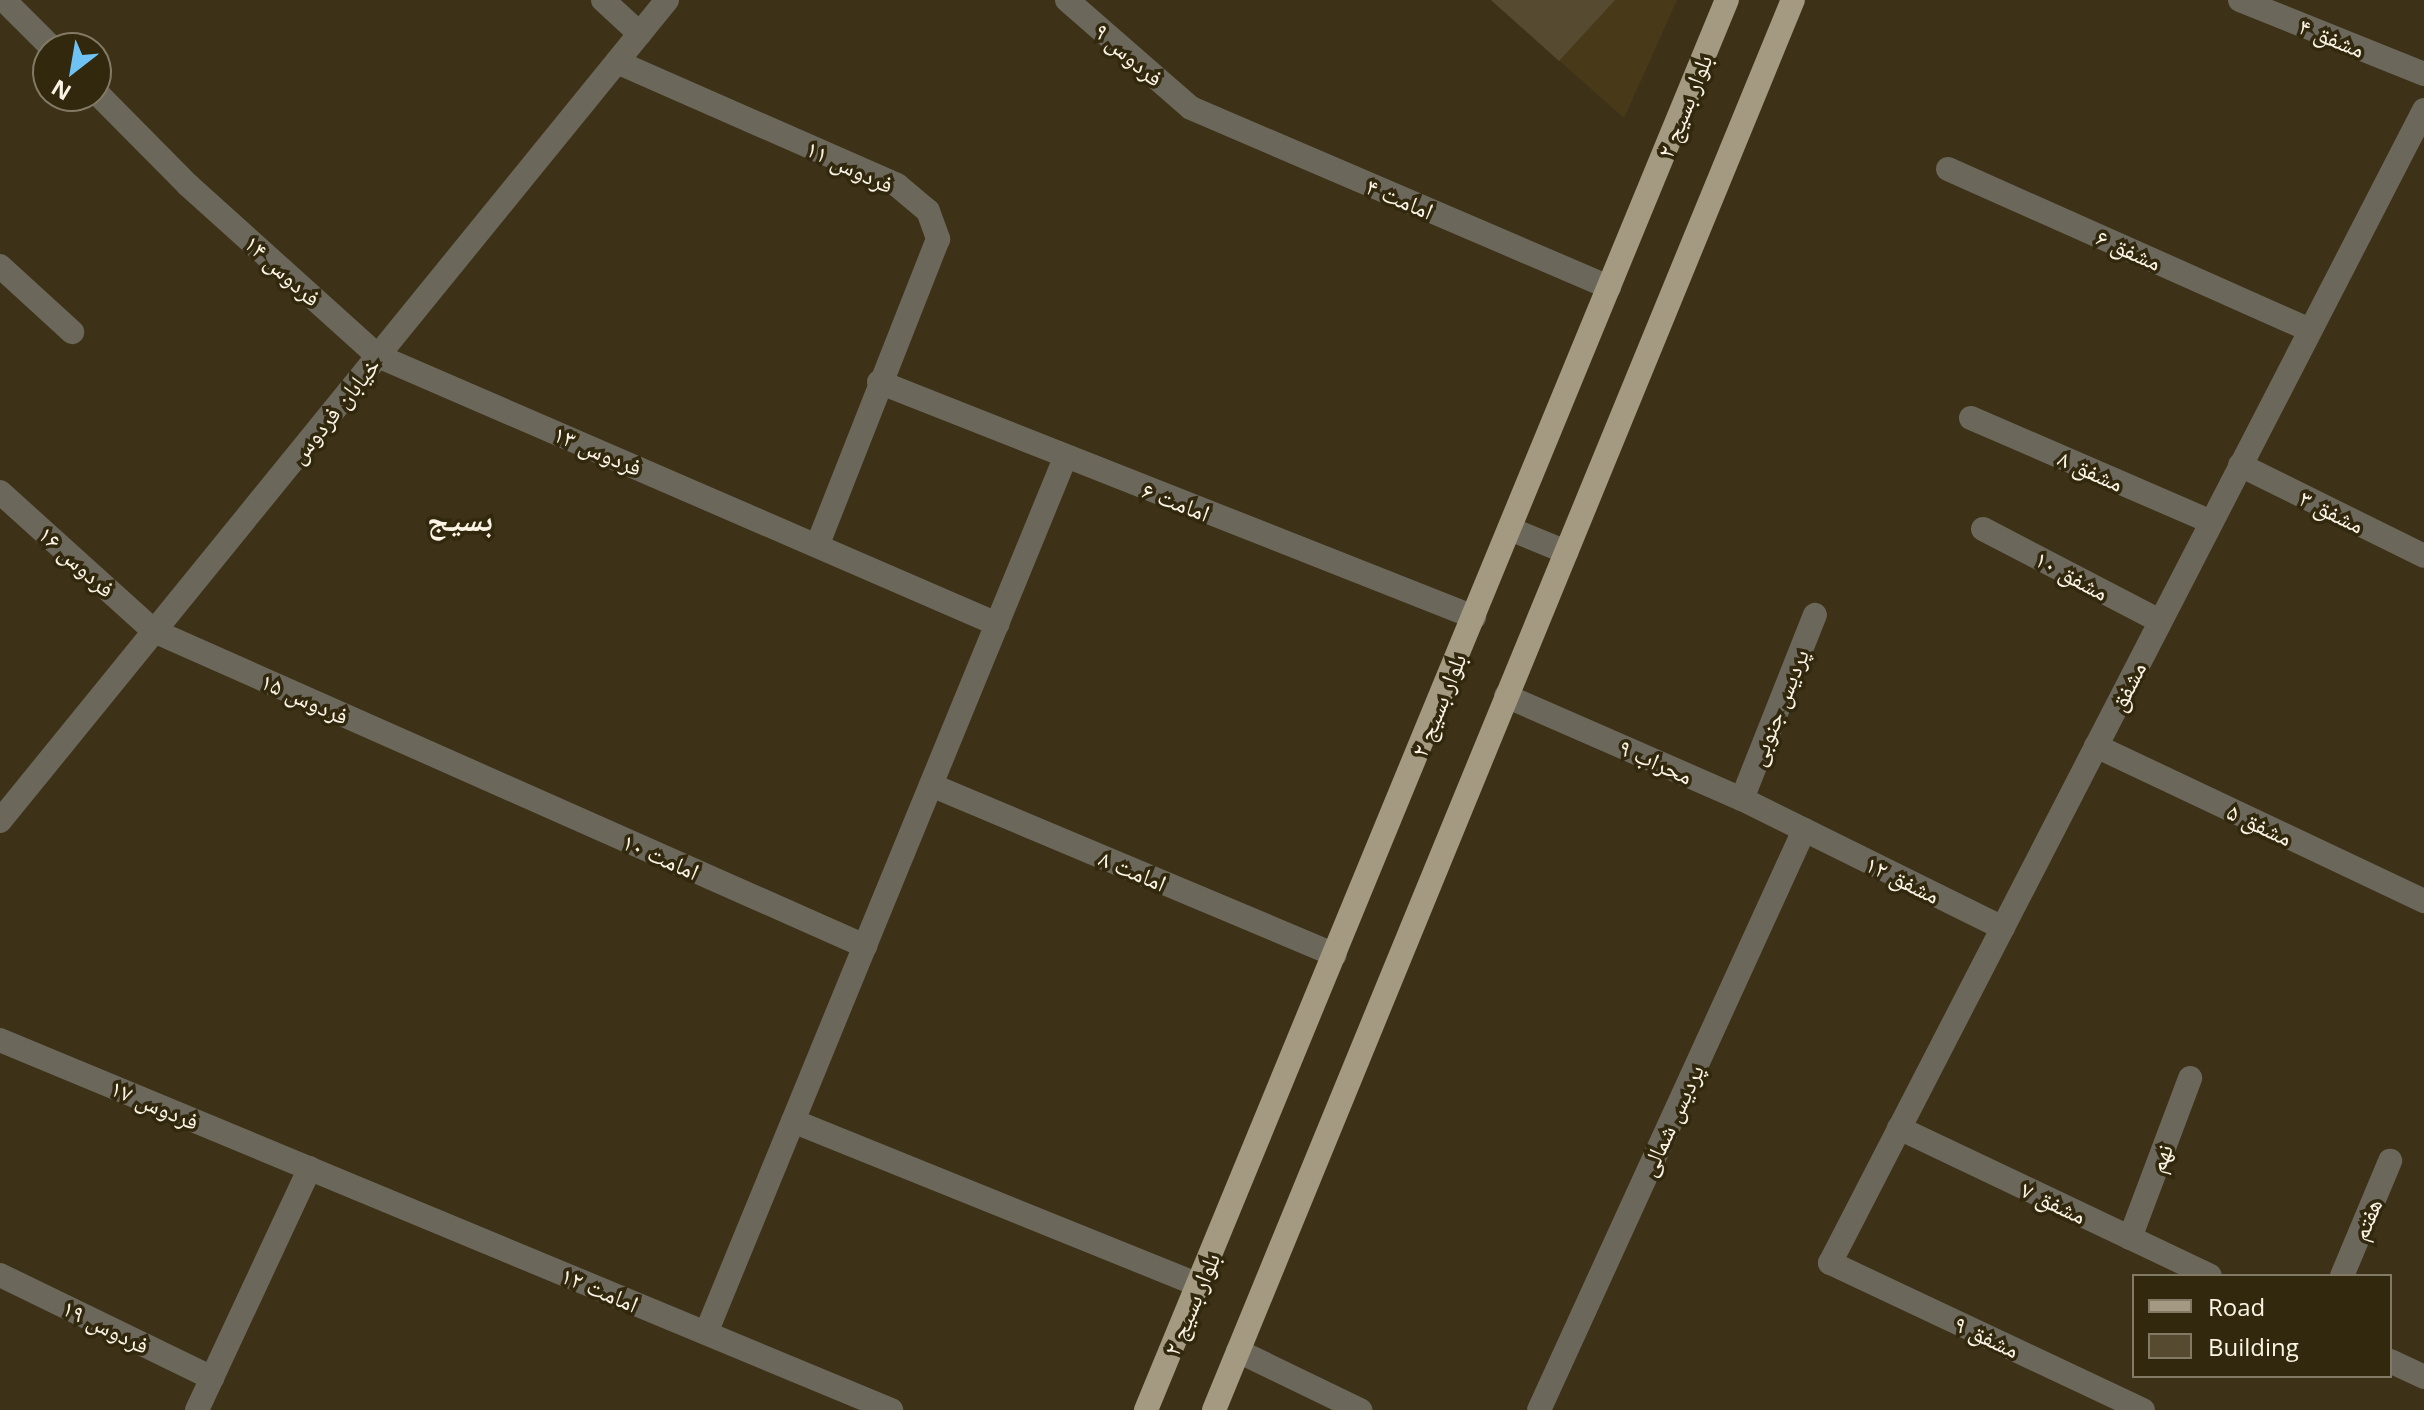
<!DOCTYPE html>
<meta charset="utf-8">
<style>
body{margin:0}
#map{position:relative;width:2424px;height:1410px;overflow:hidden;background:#3d3218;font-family:"Open Sans","Noto Naskh Arabic",sans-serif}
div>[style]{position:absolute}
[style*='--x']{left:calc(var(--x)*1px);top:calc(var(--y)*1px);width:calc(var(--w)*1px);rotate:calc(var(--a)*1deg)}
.built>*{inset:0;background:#483a19}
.building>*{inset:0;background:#564a30}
.minor>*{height:24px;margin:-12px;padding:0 12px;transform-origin:12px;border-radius:12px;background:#6c675b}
.major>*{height:24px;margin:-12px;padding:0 12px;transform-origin:12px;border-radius:12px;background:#a49a81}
span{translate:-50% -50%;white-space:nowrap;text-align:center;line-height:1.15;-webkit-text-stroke:7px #32280e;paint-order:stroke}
.street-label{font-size:24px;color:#fbf4e5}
.district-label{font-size:32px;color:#fbf4e5;font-weight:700}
.legend{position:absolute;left:2132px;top:1274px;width:260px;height:104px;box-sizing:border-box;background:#32280e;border:2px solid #827a64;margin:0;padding:10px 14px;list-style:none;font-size:24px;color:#fbf4e5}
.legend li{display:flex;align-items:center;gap:16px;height:40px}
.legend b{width:40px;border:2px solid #827a64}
.north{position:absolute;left:32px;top:32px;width:80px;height:80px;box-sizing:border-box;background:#32280e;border:2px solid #827a64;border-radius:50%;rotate:211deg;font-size:22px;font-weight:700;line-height:32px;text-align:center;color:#fbf4e5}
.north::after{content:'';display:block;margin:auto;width:28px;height:36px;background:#6fc2f4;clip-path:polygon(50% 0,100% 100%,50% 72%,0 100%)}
</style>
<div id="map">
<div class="built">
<div style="clip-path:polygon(1491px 0,1677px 0,1624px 118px)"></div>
</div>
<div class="building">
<div style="clip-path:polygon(1491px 0,1615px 0,1559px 61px)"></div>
</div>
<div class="minor">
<div style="--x:4;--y:0;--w:68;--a:45"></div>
<div style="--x:603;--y:0;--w:50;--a:42.6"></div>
<div style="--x:1067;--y:0;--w:164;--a:41.1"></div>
<div style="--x:1191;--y:108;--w:455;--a:23.2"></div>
<div style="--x:2240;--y:0;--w:198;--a:21.9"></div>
<div style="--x:617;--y:62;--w:306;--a:23.7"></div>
<div style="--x:897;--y:185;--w:40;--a:40"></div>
<div style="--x:928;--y:211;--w:30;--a:70"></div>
<div style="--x:938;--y:239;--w:328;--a:111.5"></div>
<div style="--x:96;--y:92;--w:131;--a:45.3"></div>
<div style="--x:188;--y:185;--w:256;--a:42"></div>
<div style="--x:378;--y:356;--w:675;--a:23.41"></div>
<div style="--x:1948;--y:169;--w:396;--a:24"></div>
<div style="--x:0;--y:266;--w:98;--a:42.5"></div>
<div style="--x:879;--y:382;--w:640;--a:21.55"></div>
<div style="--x:1971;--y:418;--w:262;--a:23.4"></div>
<div style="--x:2240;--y:465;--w:205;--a:26.3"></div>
<div style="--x:0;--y:492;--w:207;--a:42.1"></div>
<div style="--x:154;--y:631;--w:778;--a:23.9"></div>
<div style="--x:1510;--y:529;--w:61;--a:22.3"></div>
<div style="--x:1983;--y:529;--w:199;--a:27.5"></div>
<div style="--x:1506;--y:696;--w:257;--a:23.6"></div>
<div style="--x:1742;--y:799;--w:291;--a:26.3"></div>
<div style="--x:2096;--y:746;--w:363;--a:25.3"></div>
<div style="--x:931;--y:785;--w:438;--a:22.8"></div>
<div style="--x:1742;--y:799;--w:198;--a:-68.4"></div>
<div style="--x:0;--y:821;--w:1058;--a:-50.91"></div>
<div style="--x:0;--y:1040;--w:965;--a:22.55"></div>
<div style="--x:793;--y:1121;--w:438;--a:22"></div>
<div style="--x:1899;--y:1128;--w:344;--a:25.4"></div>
<div style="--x:2130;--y:1238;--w:171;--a:-69.4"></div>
<div style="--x:0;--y:1275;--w:236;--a:25.9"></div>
<div style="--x:2342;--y:1276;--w:125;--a:-67.3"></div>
<div style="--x:706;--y:1333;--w:946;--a:-67.69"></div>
<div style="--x:1238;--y:1351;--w:136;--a:25.8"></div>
<div style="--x:2390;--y:1361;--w:38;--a:25"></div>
<div style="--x:197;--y:1410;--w:267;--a:-65"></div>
<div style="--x:1539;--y:1410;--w:638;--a:-65.44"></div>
<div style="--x:2143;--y:1410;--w:346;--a:-154.8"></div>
<div style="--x:1830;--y:1263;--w:1297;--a:-62.74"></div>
</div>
<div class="major">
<div style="--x:1146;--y:1410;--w:1525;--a:-67.61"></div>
<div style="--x:1214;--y:1410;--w:1524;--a:-67.68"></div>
</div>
<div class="street-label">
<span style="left:2332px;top:37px;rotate:22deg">مشفق ۴</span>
<span style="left:1129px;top:54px;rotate:41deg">فردوس ۹</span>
<span style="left:1684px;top:106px;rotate:-68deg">بلوار بسیج ۲</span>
<span style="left:850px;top:166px;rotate:25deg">فردوس ۱۱</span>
<span style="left:1400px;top:198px;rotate:23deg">امامت ۴</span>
<span style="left:2129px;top:249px;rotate:24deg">مشفق ۶</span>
<span style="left:283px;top:270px;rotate:42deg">فردوس ۱۴</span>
<span style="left:334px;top:410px;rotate:-51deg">خیابان فردوس</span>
<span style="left:598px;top:450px;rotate:23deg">فردوس ۱۳</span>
<span style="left:2091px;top:470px;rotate:24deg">مشفق ۸</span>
<span style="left:1176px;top:501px;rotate:21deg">امامت ۶</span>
<span style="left:2332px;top:511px;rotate:26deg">مشفق ۳</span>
<span style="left:77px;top:561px;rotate:42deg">فردوس ۱۶</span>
<span style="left:2072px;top:575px;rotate:28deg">مشفق ۱۰</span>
<span style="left:2127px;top:686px;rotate:-63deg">مشفق</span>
<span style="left:305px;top:698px;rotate:24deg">فردوس ۱۵</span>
<span style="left:1438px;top:705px;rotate:-68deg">بلوار بسیج ۲</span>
<span style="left:1778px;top:707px;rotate:-68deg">پردیس جنوبی</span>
<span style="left:1656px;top:761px;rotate:24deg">محراب ۹</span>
<span style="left:2260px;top:824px;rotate:25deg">مشفق ۵</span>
<span style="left:661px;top:856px;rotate:24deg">امامت ۱۰</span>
<span style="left:1133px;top:870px;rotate:23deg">امامت ۸</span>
<span style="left:1903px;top:879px;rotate:26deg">مشفق ۱۲</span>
<span style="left:155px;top:1104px;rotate:23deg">فردوس ۱۷</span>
<span style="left:1671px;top:1120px;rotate:-65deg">پردیس شمالی</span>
<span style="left:2160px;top:1158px;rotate:-69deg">نهم</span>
<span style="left:2054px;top:1202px;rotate:25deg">مشفق ۷</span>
<span style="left:2366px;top:1219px;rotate:-67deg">هفتم</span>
<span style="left:600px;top:1289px;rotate:23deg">امامت ۱۲</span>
<span style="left:1191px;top:1304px;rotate:-67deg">بلوار بسیج ۲</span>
<span style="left:106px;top:1326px;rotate:26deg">فردوس ۱۹</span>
<span style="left:1987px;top:1336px;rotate:25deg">مشفق ۹</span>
</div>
<div class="district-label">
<span style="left:460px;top:519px">بسیج</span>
</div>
<ul class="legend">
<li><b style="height:10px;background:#a49a81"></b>Road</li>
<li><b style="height:22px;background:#564a30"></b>Building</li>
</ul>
<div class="north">N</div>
</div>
